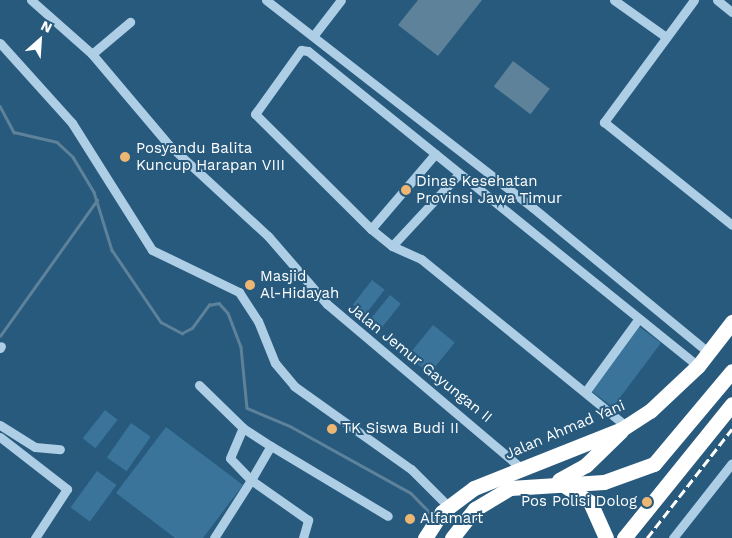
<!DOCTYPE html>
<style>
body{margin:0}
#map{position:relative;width:732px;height:538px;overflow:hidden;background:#275a7d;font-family:"Work Sans",sans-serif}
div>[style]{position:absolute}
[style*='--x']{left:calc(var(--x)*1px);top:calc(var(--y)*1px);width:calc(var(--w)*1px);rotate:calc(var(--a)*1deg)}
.green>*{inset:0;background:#3b749a;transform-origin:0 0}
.water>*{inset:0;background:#5e829a;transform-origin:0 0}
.stream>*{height:2.5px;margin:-1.25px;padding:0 1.25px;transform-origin:1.25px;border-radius:1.25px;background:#5e829a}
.minor>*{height:9px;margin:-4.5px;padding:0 4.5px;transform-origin:4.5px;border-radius:4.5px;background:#adcee5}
.highway>*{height:15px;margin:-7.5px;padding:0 7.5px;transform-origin:7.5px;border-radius:7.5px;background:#fff}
.rail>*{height:2.5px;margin-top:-1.25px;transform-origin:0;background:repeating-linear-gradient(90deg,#fff 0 9px,transparent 0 13px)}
.dots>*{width:14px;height:14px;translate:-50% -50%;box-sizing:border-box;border:2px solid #275a7d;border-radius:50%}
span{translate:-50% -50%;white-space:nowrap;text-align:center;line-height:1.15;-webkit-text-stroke:4px #275a7d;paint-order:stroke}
.poi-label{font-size:15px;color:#fff}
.left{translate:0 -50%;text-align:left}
.right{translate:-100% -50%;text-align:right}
.street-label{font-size:15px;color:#fff}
.north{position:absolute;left:15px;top:15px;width:50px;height:50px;-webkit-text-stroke:4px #275a7d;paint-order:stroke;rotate:26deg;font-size:14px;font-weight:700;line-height:20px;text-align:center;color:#fff}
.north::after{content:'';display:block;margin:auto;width:18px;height:22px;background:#fff;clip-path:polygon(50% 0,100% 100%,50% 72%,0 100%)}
</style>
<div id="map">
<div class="green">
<div style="left:372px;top:280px;width:16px;height:31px;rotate:38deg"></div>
<div style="left:390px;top:295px;width:14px;height:31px;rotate:39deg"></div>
<div style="left:433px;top:325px;width:28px;height:40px;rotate:39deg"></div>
<div style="left:637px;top:325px;width:30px;height:80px;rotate:37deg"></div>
<div style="left:105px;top:410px;width:16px;height:36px;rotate:38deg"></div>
<div style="left:131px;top:423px;width:24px;height:42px;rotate:35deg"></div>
<div style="clip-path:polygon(166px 427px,243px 485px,203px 538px,175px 538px,116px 493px)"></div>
<div style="left:97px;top:471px;width:24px;height:45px;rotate:36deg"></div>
</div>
<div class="water">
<div style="clip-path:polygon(418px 0,482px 0,438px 56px,398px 25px)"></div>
<div style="left:513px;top:61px;width:46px;height:32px;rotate:37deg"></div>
</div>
<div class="stream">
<div style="--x:0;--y:106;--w:30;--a:62"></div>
<div style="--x:14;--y:132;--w:44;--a:13.1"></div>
<div style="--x:57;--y:142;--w:22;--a:43"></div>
<div style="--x:73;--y:157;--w:41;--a:59"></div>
<div style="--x:94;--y:192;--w:61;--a:72.8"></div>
<div style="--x:112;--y:250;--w:87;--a:55.8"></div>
<div style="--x:161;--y:322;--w:24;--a:28"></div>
<div style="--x:182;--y:333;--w:11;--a:-27"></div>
<div style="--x:192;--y:328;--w:29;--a:-54"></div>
<div style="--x:209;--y:305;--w:10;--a:-11"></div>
<div style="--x:219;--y:303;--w:13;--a:48"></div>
<div style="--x:228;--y:313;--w:36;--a:69"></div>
<div style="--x:241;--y:347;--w:61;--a:84.4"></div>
<div style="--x:247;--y:408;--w:47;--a:22.7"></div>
<div style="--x:290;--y:426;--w:138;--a:29"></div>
<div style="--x:411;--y:493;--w:30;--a:46"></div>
<div style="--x:0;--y:336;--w:167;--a:-54.5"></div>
</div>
<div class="minor">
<div style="--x:31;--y:0;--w:81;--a:41.5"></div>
<div style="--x:92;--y:54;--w:119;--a:49.8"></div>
<div style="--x:169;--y:145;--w:134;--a:42.6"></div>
<div style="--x:268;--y:236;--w:90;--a:49.1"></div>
<div style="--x:327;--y:304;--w:254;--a:40.2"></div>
<div style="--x:266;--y:0;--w:337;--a:37.9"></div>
<div style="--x:532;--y:207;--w:228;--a:39.5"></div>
<div style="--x:614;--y:0;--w:64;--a:35.4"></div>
<div style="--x:694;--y:0;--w:152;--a:126.4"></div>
<div style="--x:604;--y:122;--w:164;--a:38.8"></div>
<div style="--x:717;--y:0;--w:19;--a:39"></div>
<div style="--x:314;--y:35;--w:44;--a:-52.4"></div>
<div style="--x:0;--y:43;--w:108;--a:48"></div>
<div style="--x:72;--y:123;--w:150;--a:57.8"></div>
<div style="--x:152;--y:250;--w:97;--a:25.8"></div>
<div style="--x:239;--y:292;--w:35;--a:57"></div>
<div style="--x:258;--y:321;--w:45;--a:68"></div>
<div style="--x:275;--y:363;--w:30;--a:50"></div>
<div style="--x:294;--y:386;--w:143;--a:35.4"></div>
<div style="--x:411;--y:469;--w:52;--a:45"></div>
<div style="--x:92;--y:54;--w:50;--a:-40.1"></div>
<div style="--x:371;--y:229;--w:99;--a:-49.5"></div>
<div style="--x:392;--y:246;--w:98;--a:-47.1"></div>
<div style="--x:0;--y:348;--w:2;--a:-63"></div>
<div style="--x:199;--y:385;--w:62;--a:44.3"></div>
<div style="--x:243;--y:428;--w:33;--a:33"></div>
<div style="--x:586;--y:391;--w:87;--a:-53.9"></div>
<div style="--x:0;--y:425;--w:41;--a:32.2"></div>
<div style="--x:35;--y:447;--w:25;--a:5"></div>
<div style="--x:626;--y:426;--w:264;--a:-140.8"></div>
<div style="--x:421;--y:259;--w:32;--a:-156"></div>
<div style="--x:392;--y:246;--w:27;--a:-141"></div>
<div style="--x:371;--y:229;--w:163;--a:-135.2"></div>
<div style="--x:255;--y:114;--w:79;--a:-54.3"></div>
<div style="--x:301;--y:50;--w:7;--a:8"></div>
<div style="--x:308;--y:51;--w:501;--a:38.93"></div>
<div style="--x:0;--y:437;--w:85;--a:37.8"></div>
<div style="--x:67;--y:489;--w:59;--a:123.1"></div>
<div style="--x:214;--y:538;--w:69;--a:-57.5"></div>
<div style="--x:251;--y:480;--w:30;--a:-134"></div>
<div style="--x:230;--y:458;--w:33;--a:-67"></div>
<div style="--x:303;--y:538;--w:19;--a:-74"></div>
<div style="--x:308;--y:520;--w:70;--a:-144.9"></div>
<div style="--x:251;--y:480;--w:39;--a:-60"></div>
<div style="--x:271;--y:446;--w:136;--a:30.9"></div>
<div style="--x:673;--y:538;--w:95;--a:-51.8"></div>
</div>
<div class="highway">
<div style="--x:559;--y:480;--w:31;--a:-29"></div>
<div style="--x:586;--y:465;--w:49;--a:-44.2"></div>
<div style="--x:562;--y:484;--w:33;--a:33"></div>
<div style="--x:590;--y:502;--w:39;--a:66"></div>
<div style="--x:425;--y:538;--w:31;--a:-57"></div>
<div style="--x:442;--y:512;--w:40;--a:-37"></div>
<div style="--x:474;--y:488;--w:159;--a:-21.7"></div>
<div style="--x:622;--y:429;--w:33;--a:-33"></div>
<div style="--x:650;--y:411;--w:66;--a:-43.2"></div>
<div style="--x:698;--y:366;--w:56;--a:-52.3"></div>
<div style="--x:452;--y:538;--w:37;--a:-52"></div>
<div style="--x:475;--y:509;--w:41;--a:-31"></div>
<div style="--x:510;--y:488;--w:94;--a:-3.7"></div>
<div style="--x:604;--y:482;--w:53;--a:-19.8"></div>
<div style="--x:654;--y:464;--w:121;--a:-50"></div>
<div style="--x:624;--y:538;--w:172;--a:-51.1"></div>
</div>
<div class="rail">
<div style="--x:647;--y:538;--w:138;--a:-52.1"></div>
</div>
<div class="dots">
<div style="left:125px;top:157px;background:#edb773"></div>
<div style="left:406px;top:190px;background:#edb773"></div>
<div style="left:250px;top:285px;background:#edb773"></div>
<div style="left:332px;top:429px;background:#edb773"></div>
<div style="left:647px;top:502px;background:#edb773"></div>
<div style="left:410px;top:519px;background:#edb773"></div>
</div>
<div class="poi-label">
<span class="left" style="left:136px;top:157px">Posyandu Balita<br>Kuncup Harapan VIII</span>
<span class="left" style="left:416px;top:190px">Dinas Kesehatan<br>Provinsi Jawa Timur</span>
<span class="left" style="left:260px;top:285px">Masjid<br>Al-Hidayah</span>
<span class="left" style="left:342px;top:429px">TK Siswa Budi II</span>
<span class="right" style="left:637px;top:502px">Pos Polisi Dolog</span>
<span class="left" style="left:420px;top:519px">Alfamart</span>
</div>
<div class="street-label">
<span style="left:420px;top:363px;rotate:39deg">Jalan Jemur Gayungan II</span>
<span style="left:565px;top:430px;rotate:-23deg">Jalan Ahmad Yani</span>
</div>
<div class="north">N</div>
</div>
